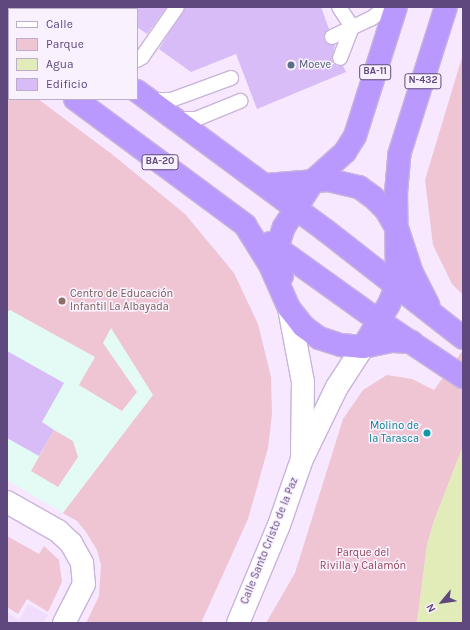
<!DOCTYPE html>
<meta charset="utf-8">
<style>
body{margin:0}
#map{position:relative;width:470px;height:630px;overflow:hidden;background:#f7e8ff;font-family:Karla,sans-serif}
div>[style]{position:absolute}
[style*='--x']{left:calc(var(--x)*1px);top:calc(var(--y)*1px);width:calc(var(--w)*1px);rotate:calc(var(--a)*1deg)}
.residential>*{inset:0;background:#f0dcfc}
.education>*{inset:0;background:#e4fbf5}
.green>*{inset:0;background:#efc4d3}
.water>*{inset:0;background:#e1ecb9}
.building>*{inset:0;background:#d8bcf7}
.roads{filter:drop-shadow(1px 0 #c8b4da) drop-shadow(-1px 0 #c8b4da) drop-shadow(0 1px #c8b4da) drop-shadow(0 -1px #c8b4da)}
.lane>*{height:14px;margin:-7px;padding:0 7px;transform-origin:7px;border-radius:7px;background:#fff}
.street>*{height:22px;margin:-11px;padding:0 11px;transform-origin:11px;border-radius:11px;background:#fff}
.secondary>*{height:22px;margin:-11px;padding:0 11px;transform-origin:11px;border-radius:11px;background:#fff}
.highway>*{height:22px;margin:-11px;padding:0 11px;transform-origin:11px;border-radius:11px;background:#ba99ff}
.dots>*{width:11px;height:11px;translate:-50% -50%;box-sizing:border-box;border:2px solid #faf1ff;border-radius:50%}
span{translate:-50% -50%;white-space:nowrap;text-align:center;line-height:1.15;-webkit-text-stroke:3px #faf1ff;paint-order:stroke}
.shield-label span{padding:1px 3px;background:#faf1ff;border:1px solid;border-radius:3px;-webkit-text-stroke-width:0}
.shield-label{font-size:10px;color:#5e487d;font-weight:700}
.service-label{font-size:11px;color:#4e5e75}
.left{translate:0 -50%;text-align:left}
.education-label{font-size:11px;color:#785e54}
.culture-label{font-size:11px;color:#0d838f}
.right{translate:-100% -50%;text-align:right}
.street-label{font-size:11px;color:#5e487d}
.park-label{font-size:11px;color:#914355}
.frame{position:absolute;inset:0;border:8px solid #5e487d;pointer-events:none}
.legend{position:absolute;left:8px;top:8px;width:130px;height:92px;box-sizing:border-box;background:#faf1ff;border:1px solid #bcadcb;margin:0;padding:5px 7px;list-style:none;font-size:12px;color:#5e487d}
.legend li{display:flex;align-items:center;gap:8px;height:20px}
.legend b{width:20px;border:1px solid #bcadcb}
.north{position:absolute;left:422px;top:582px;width:40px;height:40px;-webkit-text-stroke:3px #faf1ff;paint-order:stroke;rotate:241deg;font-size:11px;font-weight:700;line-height:16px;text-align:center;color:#5e487d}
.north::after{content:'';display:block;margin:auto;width:14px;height:18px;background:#5e487d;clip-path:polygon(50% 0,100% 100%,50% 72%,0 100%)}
</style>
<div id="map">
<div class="residential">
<div style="clip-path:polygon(28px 604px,48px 615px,43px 623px,7px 623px,7px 612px,19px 620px)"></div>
</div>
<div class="education">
<div style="clip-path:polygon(7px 188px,165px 379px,63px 513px,7px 480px)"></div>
</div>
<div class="green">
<div style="clip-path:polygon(463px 54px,463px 295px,452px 284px,433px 245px,425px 180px)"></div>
<div style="clip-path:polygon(7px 76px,9px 99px,38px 99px,113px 155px,185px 214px,234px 273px,258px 324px,271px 377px,272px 414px,268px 448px,248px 519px,201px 623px,86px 623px,99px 596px,101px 565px,97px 550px,86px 532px,77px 521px,63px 513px,153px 395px,111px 328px,103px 343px,137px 392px,122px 411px,79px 385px,95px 357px,10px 310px,7px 312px)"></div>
<div style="clip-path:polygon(463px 350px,463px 446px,434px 521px,427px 545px,417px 623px,266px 623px,295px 573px,343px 419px,363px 390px,387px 375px,412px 379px,434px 390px)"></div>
<div style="clip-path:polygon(54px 430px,73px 441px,78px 457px,58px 487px,31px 471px)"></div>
<div style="clip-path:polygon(7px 536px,39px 554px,44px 546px,59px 560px,62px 582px,48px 612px,27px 599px,18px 614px,7px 607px)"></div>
</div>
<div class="water">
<div style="clip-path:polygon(463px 446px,463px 623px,417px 623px,427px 545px,434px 521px)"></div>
</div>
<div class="building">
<div style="clip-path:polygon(137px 7px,167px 7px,147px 34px,137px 27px)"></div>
<div style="clip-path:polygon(185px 7px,321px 7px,329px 29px,325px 33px,324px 40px,328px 44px,335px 45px,332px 60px,337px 66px,343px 66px,346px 72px,257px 109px,236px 54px,191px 72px,159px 49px)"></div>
<div style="clip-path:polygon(7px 351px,64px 383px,42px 422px,54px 430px,39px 456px,7px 438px)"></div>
</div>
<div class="roads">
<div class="lane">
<div style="--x:339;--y:7;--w:24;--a:57"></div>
<div style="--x:352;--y:27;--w:33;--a:111"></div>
<div style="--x:332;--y:37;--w:44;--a:-25.4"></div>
<div style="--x:372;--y:18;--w:18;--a:-38"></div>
<div style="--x:137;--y:60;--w:6;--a:-31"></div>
<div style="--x:142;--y:57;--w:61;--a:-55"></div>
<div style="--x:149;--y:100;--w:22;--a:0"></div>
<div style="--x:171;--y:100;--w:64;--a:-20.1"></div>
<div style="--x:176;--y:119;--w:20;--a:0"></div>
<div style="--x:196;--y:119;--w:48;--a:-22.2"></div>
</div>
<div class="street">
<div style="--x:7;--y:502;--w:59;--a:29.6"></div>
<div style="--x:58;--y:531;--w:18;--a:43"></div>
<div style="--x:71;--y:543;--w:23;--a:61"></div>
<div style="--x:82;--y:563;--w:21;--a:85"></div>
<div style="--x:84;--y:584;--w:44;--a:117.1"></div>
</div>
<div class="secondary">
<div style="--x:289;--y:308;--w:75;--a:79.3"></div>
<div style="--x:303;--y:382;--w:72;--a:90.8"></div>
<div style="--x:238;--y:623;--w:106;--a:-67.3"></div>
<div style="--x:279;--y:525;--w:70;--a:-70.8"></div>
<div style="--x:302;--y:459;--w:80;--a:-64.1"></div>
<div style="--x:337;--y:387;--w:48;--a:-57"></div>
</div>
<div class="highway">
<div style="--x:24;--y:7;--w:3;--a:45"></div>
<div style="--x:7;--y:48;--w:3;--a:45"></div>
<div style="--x:137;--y:91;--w:234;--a:36.5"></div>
<div style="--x:325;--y:230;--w:175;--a:38"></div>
<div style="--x:75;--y:99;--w:212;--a:36.5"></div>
<div style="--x:245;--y:225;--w:47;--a:58"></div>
<div style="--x:270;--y:265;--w:47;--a:66.2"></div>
<div style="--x:289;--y:308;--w:23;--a:52"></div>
<div style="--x:303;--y:326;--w:20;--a:37"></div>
<div style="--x:319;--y:338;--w:23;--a:18"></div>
<div style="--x:341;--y:345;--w:22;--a:5"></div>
<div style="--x:363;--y:347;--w:30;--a:-12"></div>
<div style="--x:392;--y:341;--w:20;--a:3"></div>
<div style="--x:266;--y:185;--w:62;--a:-4.6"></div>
<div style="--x:328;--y:180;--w:32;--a:13"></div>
<div style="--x:359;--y:187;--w:17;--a:36"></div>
<div style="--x:373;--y:197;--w:18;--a:45"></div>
<div style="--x:386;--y:210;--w:24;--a:60"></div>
<div style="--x:398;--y:231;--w:44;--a:71.6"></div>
<div style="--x:412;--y:273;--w:36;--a:63"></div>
<div style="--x:270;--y:243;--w:134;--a:35.6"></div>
<div style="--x:379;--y:321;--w:101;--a:33.7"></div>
<div style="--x:282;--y:276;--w:28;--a:-100"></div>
<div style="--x:277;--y:248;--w:22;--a:-72"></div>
<div style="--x:284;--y:227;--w:56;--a:-57.4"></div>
<div style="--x:314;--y:180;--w:42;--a:-42.1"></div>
<div style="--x:345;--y:152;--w:19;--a:-58"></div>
<div style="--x:355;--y:136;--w:135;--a:-72.4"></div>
<div style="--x:363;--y:347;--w:50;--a:-58.8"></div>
<div style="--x:389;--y:304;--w:21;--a:-67"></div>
<div style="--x:397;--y:285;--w:92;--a:-90.6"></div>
<div style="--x:396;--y:193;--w:38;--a:-85"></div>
<div style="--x:399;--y:155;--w:155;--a:-72.4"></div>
</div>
</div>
<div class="dots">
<div style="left:291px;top:65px;background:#5c6f8a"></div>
<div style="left:62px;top:301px;background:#8d6e63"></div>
<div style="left:427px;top:433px;background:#0f9aa8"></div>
</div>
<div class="shield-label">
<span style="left:375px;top:72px">BA-11</span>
<span style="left:423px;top:81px">N-432</span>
<span style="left:160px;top:162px">BA-20</span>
</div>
<div class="service-label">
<span class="left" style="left:299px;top:65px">Moeve</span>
</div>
<div class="education-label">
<span class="left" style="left:70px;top:301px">Centro de Educación<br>Infantil La Albayada</span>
</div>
<div class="culture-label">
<span class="right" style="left:419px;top:433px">Molino de<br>la Tarasca</span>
</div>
<div class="street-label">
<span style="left:270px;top:541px;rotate:-68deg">Calle Santo Cristo de la Paz</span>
</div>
<div class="park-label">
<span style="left:363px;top:560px">Parque del<br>Rivilla y Calamón</span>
</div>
<div class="frame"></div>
<ul class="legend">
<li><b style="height:5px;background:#fff"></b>Calle</li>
<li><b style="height:11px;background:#efc4d3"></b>Parque</li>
<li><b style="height:11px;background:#e1ecb9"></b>Agua</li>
<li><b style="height:11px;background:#d8bcf7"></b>Edificio</li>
</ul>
<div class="north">N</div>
</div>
